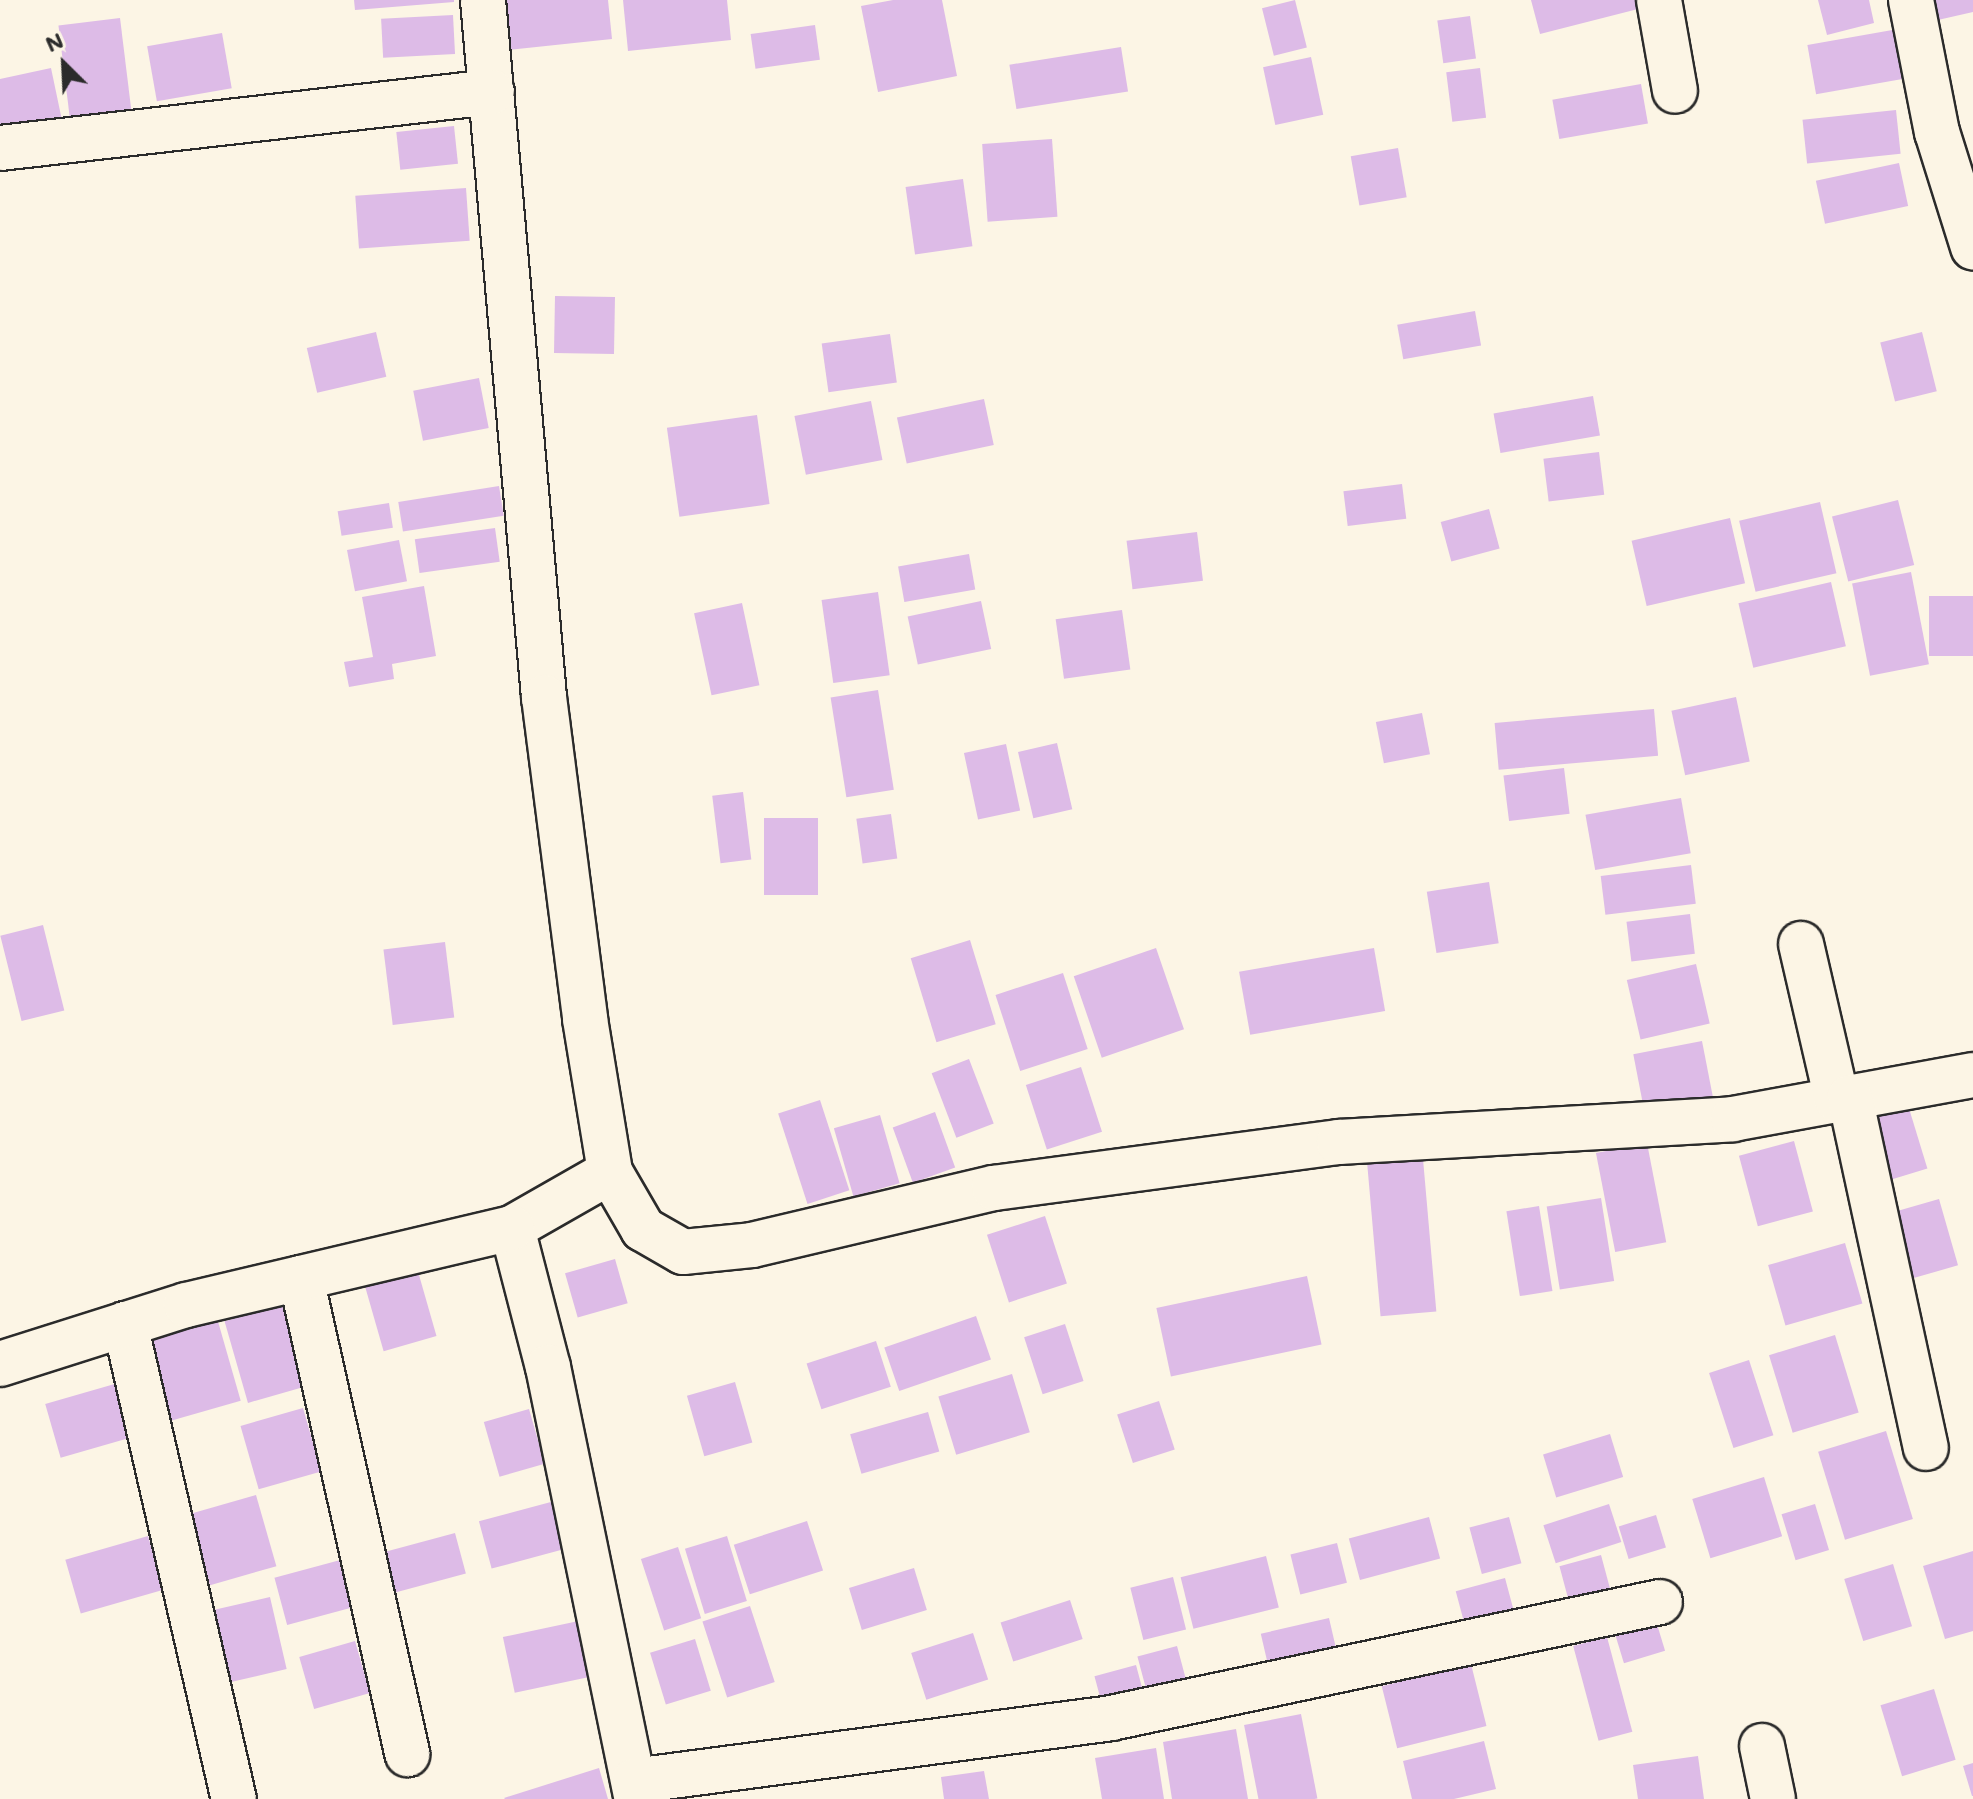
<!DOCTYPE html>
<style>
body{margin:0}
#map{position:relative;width:1973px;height:1799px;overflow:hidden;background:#fcf5e5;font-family:Mali,sans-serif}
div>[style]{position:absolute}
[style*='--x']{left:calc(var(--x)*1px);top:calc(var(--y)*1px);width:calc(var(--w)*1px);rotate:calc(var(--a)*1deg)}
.building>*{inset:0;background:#ddbbe7;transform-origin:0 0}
.roads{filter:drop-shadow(2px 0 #2b2b2b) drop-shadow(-2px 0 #2b2b2b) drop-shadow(0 2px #2b2b2b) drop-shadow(0 -2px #2b2b2b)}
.minor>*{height:44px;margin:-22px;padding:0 22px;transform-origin:22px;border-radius:22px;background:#fcf5e5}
span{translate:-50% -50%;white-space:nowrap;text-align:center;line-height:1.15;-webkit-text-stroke:7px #fcf5e5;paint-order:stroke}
.north{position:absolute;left:24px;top:24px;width:80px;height:80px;-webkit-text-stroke:6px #fcf5e5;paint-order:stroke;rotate:336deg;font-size:22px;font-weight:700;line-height:32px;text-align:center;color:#2b2b2b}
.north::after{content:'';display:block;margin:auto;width:28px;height:36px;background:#2b2b2b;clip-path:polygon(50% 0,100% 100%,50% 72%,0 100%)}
</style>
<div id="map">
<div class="building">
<div style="clip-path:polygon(354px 0,454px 0,454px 2px,355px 10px)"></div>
<div style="clip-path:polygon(502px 0,608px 0,612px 39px,507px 50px)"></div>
<div style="clip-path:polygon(623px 0,727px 0,731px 40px,628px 51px)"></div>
<div style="clip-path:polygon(893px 0,942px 0,957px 76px,878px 92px,861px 6px)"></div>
<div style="left:1295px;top:0;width:49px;height:34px;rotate:76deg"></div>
<div style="clip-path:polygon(1531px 0,1636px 0,1638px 9px,1540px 34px)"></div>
<div style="clip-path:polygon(1818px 0,1869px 0,1874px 23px,1827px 35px)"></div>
<div style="clip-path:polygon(1924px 0,1973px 0,1973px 12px,1929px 22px)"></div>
<div style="left:453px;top:15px;width:39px;height:72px;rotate:87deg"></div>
<div style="left:1470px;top:16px;width:43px;height:33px;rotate:82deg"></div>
<div style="left:120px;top:18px;width:93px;height:62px;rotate:83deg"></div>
<div style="left:815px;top:25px;width:35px;height:65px;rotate:82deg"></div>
<div style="left:1898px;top:29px;width:50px;height:92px;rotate:80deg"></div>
<div style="left:222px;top:33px;width:56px;height:76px;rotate:80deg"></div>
<div style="left:1121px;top:47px;width:45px;height:113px;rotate:81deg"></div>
<div style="left:1311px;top:57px;width:59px;height:49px;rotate:78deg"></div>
<div style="clip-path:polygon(51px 68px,64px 130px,0 143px,0 79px)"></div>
<div style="left:1480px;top:68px;width:50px;height:34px;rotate:83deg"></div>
<div style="left:1641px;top:84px;width:40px;height:90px;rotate:80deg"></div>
<div style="left:1896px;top:110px;width:44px;height:94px;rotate:84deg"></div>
<div style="left:454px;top:126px;width:38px;height:58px;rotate:84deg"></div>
<div style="left:1052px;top:139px;width:78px;height:70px;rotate:86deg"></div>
<div style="left:1398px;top:148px;width:50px;height:48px;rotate:80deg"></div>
<div style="left:1899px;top:163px;width:44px;height:85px;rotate:78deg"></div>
<div style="left:963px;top:179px;width:68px;height:58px;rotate:82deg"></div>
<div style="left:466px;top:188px;width:53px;height:111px;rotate:86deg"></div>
<div style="left:555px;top:296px;width:60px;height:57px;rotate:1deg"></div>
<div style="left:1475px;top:311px;width:35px;height:79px;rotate:80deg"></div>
<div style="left:376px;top:332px;width:46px;height:71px;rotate:77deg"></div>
<div style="left:1922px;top:332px;width:61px;height:43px;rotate:76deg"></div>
<div style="left:890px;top:334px;width:49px;height:69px;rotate:82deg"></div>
<div style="left:479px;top:378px;width:51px;height:67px;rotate:79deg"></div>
<div style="left:1593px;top:396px;width:40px;height:101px;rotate:80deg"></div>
<div style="left:984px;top:399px;width:47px;height:89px;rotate:78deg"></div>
<div style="left:871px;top:401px;width:60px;height:78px;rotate:79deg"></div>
<div style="left:757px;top:415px;width:90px;height:91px;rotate:82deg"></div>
<div style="left:1599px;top:452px;width:43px;height:56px;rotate:83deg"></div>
<div style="left:1402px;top:484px;width:35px;height:59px;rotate:83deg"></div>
<div style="left:499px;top:486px;width:30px;height:102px;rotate:81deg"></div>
<div style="left:1898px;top:500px;width:67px;height:68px;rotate:76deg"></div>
<div style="left:1820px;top:502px;width:73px;height:83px;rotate:77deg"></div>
<div style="left:389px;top:503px;width:25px;height:52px;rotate:81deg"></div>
<div style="left:1489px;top:509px;width:41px;height:50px;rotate:75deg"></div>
<div style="left:1730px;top:518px;width:67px;height:101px;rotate:77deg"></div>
<div style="left:495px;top:528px;width:34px;height:81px;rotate:82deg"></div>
<div style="left:1197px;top:532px;width:49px;height:71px;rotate:83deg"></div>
<div style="left:399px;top:540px;width:42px;height:53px;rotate:79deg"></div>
<div style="left:969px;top:554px;width:36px;height:72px;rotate:80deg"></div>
<div style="left:1911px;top:572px;width:94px;height:60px;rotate:79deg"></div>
<div style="left:1831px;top:582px;width:66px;height:95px;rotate:77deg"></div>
<div style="clip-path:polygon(424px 586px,436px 656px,392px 664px,394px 679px,349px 687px,344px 662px,373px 657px,362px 597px)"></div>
<div style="left:878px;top:592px;width:84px;height:57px;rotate:82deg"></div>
<div style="left:1973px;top:596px;width:60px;height:44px;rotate:90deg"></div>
<div style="left:981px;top:601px;width:49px;height:75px;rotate:78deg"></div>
<div style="left:742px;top:603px;width:84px;height:49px;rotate:78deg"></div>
<div style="left:1122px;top:610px;width:60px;height:67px;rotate:82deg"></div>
<div style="left:878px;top:690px;width:101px;height:48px;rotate:81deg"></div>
<div style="left:1736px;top:697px;width:66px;height:66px;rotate:78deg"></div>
<div style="left:1654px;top:709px;width:47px;height:160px;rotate:85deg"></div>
<div style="left:1422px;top:713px;width:42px;height:47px;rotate:79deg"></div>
<div style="left:1057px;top:743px;width:68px;height:40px;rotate:77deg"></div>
<div style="left:1006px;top:744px;width:68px;height:43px;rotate:78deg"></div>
<div style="left:1564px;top:768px;width:46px;height:61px;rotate:83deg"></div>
<div style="left:743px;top:792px;width:68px;height:31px;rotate:83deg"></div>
<div style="left:1681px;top:798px;width:56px;height:97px;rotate:80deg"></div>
<div style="left:891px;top:814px;width:45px;height:35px;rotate:82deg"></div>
<div style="left:818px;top:818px;width:77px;height:54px;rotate:90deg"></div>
<div style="left:1691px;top:865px;width:39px;height:91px;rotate:83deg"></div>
<div style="left:1489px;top:882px;width:62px;height:63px;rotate:81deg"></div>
<div style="left:1690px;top:914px;width:40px;height:64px;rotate:83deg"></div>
<div style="left:43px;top:925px;width:88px;height:44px;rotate:76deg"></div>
<div style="left:970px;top:940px;width:88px;height:62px;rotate:73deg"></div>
<div style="left:445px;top:942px;width:76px;height:62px;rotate:83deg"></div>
<div style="left:1156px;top:948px;width:86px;height:87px;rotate:71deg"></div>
<div style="left:1374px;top:948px;width:64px;height:137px;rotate:80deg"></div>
<div style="left:1696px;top:964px;width:61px;height:71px;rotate:77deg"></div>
<div style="left:1063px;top:973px;width:80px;height:71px;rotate:72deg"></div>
<div style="left:1702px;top:1041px;width:65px;height:70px;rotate:79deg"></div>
<div style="left:969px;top:1059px;width:69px;height:40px;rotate:69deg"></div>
<div style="left:1081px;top:1067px;width:68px;height:58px;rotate:72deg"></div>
<div style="left:1904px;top:1092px;width:80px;height:41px;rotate:73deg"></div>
<div style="left:820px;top:1100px;width:95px;height:44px;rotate:72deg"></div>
<div style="left:935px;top:1112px;width:59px;height:45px;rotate:70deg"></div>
<div style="left:880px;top:1115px;width:71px;height:48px;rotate:74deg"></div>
<div style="left:1794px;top:1141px;width:73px;height:57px;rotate:75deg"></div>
<div style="left:1647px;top:1143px;width:101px;height:52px;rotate:79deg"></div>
<div style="left:1423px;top:1159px;width:153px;height:56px;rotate:85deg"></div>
<div style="left:1601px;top:1198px;width:84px;height:55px;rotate:81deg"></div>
<div style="left:1939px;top:1199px;width:69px;height:47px;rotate:74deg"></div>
<div style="left:1539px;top:1206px;width:86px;height:33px;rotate:81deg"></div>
<div style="left:1045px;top:1216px;width:71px;height:61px;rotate:72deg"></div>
<div style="left:1845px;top:1243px;width:63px;height:80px;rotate:74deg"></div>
<div style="left:615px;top:1259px;width:46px;height:52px;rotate:74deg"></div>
<div style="left:415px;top:1261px;width:78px;height:55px;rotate:74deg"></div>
<div style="left:1307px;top:1276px;width:70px;height:154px;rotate:78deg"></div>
<div style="left:288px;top:1303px;width:85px;height:66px;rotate:74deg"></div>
<div style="left:976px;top:1316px;width:46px;height:97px;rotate:71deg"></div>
<div style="left:217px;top:1318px;width:86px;height:79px;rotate:74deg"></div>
<div style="left:1065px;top:1324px;width:60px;height:43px;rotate:72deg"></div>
<div style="left:1835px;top:1335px;width:81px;height:69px;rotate:73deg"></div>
<div style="left:876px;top:1341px;width:48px;height:73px;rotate:72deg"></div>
<div style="left:1749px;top:1360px;width:79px;height:42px;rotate:72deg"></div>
<div style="left:1012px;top:1374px;width:61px;height:77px;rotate:73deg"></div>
<div style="left:125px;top:1381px;width:56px;height:83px;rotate:74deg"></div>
<div style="left:735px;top:1382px;width:63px;height:50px;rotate:74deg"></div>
<div style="left:1159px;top:1401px;width:51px;height:44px;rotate:72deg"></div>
<div style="left:303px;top:1408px;width:66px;height:65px;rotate:74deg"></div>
<div style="left:529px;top:1409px;width:57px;height:47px;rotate:74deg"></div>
<div style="left:928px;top:1412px;width:41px;height:81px;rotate:74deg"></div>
<div style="left:1886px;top:1431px;width:92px;height:71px;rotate:73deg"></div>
<div style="left:1610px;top:1434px;width:45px;height:70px;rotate:73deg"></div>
<div style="left:1764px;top:1477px;width:62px;height:75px;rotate:73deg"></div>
<div style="left:256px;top:1495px;width:74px;height:69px;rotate:74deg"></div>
<div style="left:562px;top:1499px;width:49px;height:86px;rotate:75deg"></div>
<div style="left:1609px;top:1504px;width:40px;height:69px;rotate:72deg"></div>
<div style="left:1815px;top:1504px;width:48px;height:35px;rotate:73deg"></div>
<div style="left:1656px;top:1515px;width:34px;height:39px;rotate:73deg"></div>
<div style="left:1429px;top:1517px;width:43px;height:83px;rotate:75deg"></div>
<div style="left:1509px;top:1517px;width:48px;height:41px;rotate:75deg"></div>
<div style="left:807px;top:1521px;width:52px;height:77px;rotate:72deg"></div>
<div style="left:455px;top:1533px;width:42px;height:74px;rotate:75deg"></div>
<div style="left:148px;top:1536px;width:56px;height:86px;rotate:74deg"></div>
<div style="left:727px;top:1536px;width:68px;height:44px;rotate:73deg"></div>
<div style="left:1337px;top:1543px;width:41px;height:48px;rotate:76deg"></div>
<div style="left:678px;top:1547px;width:75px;height:39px;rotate:72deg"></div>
<div style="clip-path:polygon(1973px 1551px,1973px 1631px,1945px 1639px,1923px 1566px)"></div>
<div style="left:1601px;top:1555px;width:42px;height:43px;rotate:75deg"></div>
<div style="left:1266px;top:1556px;width:53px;height:88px;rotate:76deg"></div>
<div style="left:344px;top:1559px;width:49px;height:72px;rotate:75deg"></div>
<div style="left:1893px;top:1564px;width:65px;height:51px;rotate:73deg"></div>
<div style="left:914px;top:1568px;width:44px;height:68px;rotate:73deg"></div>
<div style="left:1173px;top:1577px;width:54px;height:44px;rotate:76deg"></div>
<div style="left:1505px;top:1578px;width:69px;height:51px;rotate:75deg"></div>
<div style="left:270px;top:1597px;width:74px;height:66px;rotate:77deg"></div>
<div style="left:1070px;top:1600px;width:41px;height:73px;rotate:72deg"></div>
<div style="left:750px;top:1606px;width:80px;height:50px;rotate:72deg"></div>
<div style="left:1329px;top:1618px;width:58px;height:70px;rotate:77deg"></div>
<div style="left:588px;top:1619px;width:57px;height:87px;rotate:78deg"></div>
<div style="left:1656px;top:1621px;width:31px;height:43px;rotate:73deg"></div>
<div style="left:973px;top:1633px;width:49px;height:65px;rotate:72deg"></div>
<div style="left:1607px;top:1637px;width:98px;height:35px;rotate:75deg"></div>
<div style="left:695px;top:1639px;width:54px;height:47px;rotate:73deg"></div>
<div style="left:355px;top:1641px;width:54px;height:58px;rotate:74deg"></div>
<div style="left:1177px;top:1646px;width:55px;height:41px;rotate:75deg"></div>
<div style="left:1471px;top:1664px;width:64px;height:92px;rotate:76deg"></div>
<div style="left:1136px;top:1665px;width:38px;height:43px;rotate:75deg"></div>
<div style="left:1934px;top:1689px;width:74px;height:56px;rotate:73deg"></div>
<div style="left:1301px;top:1714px;width:86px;height:58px;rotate:79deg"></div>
<div style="clip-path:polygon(1236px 1729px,1248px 1799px,1172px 1799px,1163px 1742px)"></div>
<div style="clip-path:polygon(1484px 1741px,1496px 1789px,1454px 1799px,1412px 1799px,1403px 1761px)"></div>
<div style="clip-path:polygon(1156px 1748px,1164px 1799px,1102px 1799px,1095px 1758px)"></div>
<div style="clip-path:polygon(1698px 1756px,1704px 1799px,1638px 1799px,1633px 1765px)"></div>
<div style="clip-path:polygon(1973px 1763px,1973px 1796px,1972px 1796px,1963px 1766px)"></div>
<div style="clip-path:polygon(599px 1768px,608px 1799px,505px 1799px,504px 1798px)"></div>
<div style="clip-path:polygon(984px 1771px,989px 1799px,944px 1799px,941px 1777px)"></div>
</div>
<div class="roads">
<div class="minor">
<div style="--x:483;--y:0;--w:700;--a:85"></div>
<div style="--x:544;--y:697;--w:325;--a:82.7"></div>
<div style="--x:585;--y:1019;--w:155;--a:80.7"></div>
<div style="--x:610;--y:1172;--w:66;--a:59.9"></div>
<div style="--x:643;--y:1229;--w:46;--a:29.9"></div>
<div style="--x:683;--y:1252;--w:69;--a:-5.8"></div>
<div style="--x:752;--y:1245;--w:249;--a:-13.3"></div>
<div style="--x:994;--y:1188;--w:348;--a:-7.6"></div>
<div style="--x:1339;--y:1142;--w:395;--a:-3.3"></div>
<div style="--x:1733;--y:1119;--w:244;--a:-10.4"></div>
<div style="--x:1659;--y:0;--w:92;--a:80"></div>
<div style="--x:1911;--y:0;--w:135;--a:78.9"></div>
<div style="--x:1937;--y:132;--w:121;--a:72.6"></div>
<div style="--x:0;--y:148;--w:495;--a:-6.5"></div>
<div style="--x:1801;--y:944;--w:160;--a:77"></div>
<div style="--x:1850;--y:1097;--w:359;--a:77.8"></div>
<div style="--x:610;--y:1172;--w:113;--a:150.3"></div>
<div style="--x:512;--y:1228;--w:144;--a:75.5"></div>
<div style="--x:548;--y:1367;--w:441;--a:78.4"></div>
<div style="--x:301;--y:1278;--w:488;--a:77.4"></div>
<div style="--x:125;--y:1324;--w:487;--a:77.1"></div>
<div style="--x:0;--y:1364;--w:195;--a:-17.6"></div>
<div style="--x:186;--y:1305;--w:335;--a:-13.3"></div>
<div style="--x:1762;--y:1746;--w:54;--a:78.3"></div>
<div style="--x:634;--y:1781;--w:481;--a:-7.5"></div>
<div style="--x:1111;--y:1718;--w:561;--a:-11.93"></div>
</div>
</div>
<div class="north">N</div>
</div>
